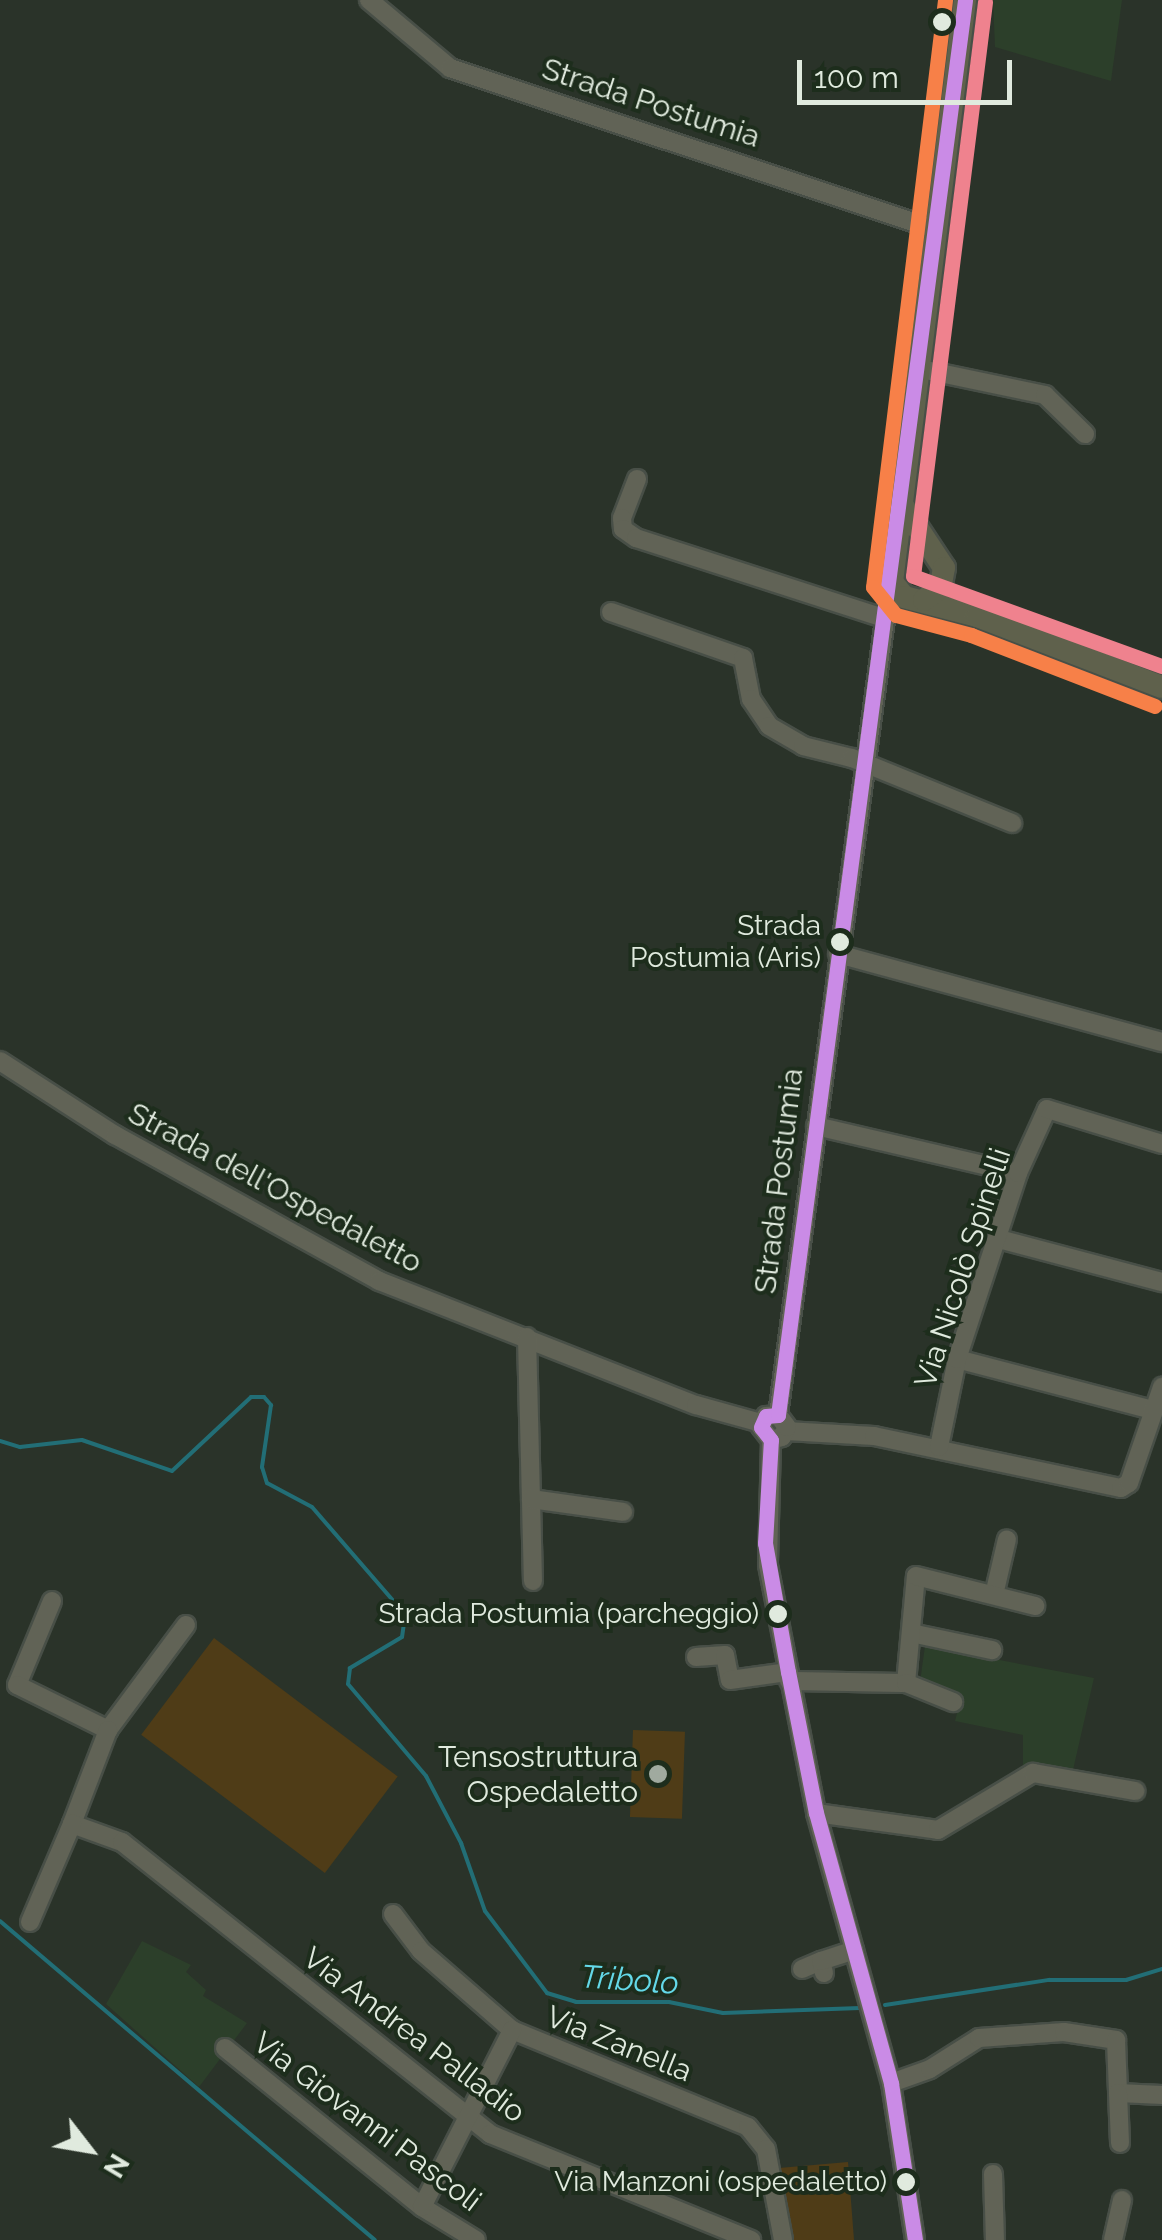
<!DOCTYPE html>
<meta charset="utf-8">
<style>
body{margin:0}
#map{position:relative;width:1162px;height:2240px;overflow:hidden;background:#2a3329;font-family:Raleway,sans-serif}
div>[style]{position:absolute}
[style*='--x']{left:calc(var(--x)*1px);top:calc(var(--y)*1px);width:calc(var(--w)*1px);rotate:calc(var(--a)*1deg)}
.built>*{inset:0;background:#2c3f2a}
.green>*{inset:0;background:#4f3c17;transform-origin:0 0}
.stream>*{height:4px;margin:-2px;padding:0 2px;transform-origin:2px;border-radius:2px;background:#226e76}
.roads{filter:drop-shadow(2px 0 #484f47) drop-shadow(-2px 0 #484f47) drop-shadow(0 2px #484f47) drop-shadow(0 -2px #484f47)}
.minor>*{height:18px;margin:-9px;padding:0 9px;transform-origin:9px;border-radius:9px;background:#616356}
.major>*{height:22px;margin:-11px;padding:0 11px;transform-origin:11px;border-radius:11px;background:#5f614c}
.bus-1>*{height:15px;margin:-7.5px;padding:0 7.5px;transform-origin:7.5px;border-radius:7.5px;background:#ca8be6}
.bus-2>*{height:15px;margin:-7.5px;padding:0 7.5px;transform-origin:7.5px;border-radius:7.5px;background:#f78048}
.bus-3>*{height:15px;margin:-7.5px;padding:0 7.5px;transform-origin:7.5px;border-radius:7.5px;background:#ef828e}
.dots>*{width:28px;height:28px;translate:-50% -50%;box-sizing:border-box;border:5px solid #1d2d1c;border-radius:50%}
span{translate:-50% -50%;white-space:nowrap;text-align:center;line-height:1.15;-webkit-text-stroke:8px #1d2d1c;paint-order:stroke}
.bus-label{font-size:28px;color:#e0eade}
.right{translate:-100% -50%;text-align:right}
.street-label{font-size:30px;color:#e0eade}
.poi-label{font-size:30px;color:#e0eade}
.water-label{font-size:32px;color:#64d9e9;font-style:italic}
.north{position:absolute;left:40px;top:2100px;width:100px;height:100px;-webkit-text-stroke:8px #1d2d1c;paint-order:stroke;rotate:121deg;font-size:28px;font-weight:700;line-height:40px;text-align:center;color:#e0eade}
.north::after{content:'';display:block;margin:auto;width:35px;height:45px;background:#e0eade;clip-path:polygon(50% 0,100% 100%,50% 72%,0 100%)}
.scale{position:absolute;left:797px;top:60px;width:215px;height:45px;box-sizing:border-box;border:5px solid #e0eade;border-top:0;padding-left:12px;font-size:30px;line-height:35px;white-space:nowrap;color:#e0eade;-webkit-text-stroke:8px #1d2d1c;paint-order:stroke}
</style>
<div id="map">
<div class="built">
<div style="clip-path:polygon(993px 0,1122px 0,1111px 81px,995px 47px)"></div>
<div style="clip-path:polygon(925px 1646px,1094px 1678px,1073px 1770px,1036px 1762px,1023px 1767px,1023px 1735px,955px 1721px,962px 1694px,920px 1682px)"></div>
<div style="clip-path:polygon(142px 1941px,191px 1965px,186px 1972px,206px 1990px,203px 1996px,247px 2023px,199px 2087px,106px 2004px)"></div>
</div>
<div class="green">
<div style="left:214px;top:1638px;width:230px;height:121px;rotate:37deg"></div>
<div style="left:633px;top:1730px;width:52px;height:87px;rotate:2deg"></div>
<div style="clip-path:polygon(848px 2162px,854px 2240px,794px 2240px,779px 2168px)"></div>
</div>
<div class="stream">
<div style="--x:0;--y:1441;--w:21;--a:17"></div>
<div style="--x:20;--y:1447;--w:62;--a:-6.4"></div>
<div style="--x:82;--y:1440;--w:95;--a:19"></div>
<div style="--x:172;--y:1471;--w:108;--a:-43.1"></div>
<div style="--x:251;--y:1397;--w:13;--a:0"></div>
<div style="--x:264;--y:1397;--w:11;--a:49"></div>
<div style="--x:271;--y:1405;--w:63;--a:98.3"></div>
<div style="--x:262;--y:1467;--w:17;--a:73"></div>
<div style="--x:267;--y:1483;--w:51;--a:28.1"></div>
<div style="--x:312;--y:1507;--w:130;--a:49.1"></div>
<div style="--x:397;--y:1605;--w:19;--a:69"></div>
<div style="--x:404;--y:1623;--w:14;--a:98"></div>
<div style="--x:402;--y:1637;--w:61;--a:149.2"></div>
<div style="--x:350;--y:1668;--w:16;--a:97"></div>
<div style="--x:348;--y:1684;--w:121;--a:49.7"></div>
<div style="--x:426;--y:1776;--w:76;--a:62.4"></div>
<div style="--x:461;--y:1843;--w:72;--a:70.6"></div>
<div style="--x:485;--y:1911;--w:103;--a:52.9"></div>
<div style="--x:547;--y:1993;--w:30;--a:17"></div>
<div style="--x:576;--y:2002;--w:93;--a:0"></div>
<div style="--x:669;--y:2002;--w:55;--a:11.5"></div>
<div style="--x:723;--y:2013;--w:137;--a:-2.1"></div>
<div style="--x:0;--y:1921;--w:492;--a:40.4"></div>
<div style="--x:885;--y:2005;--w:166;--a:-8.7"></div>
<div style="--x:1049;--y:1980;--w:77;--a:0"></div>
<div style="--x:1126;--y:1980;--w:38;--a:-17"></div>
</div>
<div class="roads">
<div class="minor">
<div style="--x:369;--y:0;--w:106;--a:40"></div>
<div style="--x:450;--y:68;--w:510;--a:18.4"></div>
<div style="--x:916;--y:368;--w:132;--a:11.8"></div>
<div style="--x:1045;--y:395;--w:56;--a:44.3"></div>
<div style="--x:637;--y:479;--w:42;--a:111"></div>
<div style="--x:622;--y:518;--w:11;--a:85"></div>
<div style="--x:623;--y:529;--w:16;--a:35"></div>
<div style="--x:636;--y:538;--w:261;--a:17.9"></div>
<div style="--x:611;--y:612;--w:140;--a:19.2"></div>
<div style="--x:743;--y:658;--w:42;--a:79"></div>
<div style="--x:751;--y:699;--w:32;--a:56"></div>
<div style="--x:769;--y:726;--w:39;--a:30"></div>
<div style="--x:803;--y:746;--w:50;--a:13.8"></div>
<div style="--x:852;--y:758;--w:173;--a:22.1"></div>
<div style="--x:838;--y:954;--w:336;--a:15.2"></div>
<div style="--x:0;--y:1061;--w:137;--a:32.8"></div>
<div style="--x:115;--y:1135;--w:302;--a:28.9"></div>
<div style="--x:379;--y:1281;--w:340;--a:21.4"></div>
<div style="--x:696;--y:1405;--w:67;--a:15.5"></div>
<div style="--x:816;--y:1126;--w:207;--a:13.1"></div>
<div style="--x:999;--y:1239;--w:169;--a:14.8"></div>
<div style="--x:527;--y:1337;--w:244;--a:88.6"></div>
<div style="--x:957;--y:1359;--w:203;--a:14.6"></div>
<div style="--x:778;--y:1415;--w:12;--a:175"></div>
<div style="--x:766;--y:1416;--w:12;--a:114"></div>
<div style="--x:761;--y:1427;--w:16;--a:52"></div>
<div style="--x:771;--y:1440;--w:125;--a:91.4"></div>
<div style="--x:768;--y:1565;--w:253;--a:79"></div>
<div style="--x:816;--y:1813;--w:280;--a:74.5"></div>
<div style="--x:891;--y:2083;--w:159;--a:81.3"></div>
<div style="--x:786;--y:1431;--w:88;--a:3.3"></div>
<div style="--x:874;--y:1436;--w:252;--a:11.9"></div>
<div style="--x:1121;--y:1488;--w:9;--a:-32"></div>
<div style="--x:1129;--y:1483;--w:102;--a:-71"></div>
<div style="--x:771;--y:1440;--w:11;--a:-15"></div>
<div style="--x:782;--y:1437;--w:11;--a:-63"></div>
<div style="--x:787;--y:1427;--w:15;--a:-127"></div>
<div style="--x:778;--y:1415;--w:848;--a:-82.34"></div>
<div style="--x:939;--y:1447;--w:90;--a:-78.4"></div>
<div style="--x:957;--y:1359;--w:196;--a:-71.8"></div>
<div style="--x:1018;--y:1173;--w:70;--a:-65.6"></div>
<div style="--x:1047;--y:1109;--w:120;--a:16.9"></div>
<div style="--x:531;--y:1499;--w:93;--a:8"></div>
<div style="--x:994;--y:1595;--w:57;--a:-76.9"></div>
<div style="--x:52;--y:1601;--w:91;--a:112.6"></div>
<div style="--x:17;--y:1685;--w:102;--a:26.3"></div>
<div style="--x:186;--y:1625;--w:131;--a:126.6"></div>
<div style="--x:108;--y:1730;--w:101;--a:111"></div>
<div style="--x:72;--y:1824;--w:53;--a:19.8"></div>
<div style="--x:122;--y:1842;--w:470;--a:38.4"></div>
<div style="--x:490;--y:2134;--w:282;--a:22.1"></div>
<div style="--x:911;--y:1633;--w:83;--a:11.9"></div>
<div style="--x:696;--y:1657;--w:29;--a:-4"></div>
<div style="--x:725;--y:1655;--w:25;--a:79"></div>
<div style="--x:730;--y:1680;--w:59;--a:-7.9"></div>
<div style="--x:789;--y:1681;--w:117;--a:1"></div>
<div style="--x:906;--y:1683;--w:107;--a:-84.7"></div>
<div style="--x:916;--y:1576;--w:123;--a:14.1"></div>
<div style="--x:906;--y:1683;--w:51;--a:22"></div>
<div style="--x:816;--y:1813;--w:123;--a:7.9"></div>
<div style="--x:938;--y:1830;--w:111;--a:-31"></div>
<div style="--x:1033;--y:1773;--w:104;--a:10"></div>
<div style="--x:393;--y:1914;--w:46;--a:52.9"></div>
<div style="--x:421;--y:1951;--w:121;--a:41"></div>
<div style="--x:512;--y:2030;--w:255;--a:22.3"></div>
<div style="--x:748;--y:2127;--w:28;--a:51"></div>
<div style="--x:766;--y:2149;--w:93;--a:79.4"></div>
<div style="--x:30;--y:1922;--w:107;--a:-66.8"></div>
<div style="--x:802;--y:1969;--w:21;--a:-23"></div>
<div style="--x:824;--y:1973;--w:12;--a:-104"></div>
<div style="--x:821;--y:1961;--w:35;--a:-18"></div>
<div style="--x:225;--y:2048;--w:253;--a:38.9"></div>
<div style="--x:422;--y:2207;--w:63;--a:31.4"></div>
<div style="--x:891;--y:2083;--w:41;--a:-19.7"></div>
<div style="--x:930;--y:2069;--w:58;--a:-32.3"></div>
<div style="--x:979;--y:2038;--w:85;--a:-4"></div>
<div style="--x:1064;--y:2032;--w:53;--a:8.7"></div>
<div style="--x:1116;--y:2040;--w:53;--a:87.8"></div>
<div style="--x:1118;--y:2093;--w:44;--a:2.6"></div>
<div style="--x:1118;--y:2093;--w:50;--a:87.7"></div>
<div style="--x:993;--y:2174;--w:66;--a:88.3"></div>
<div style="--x:422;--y:2207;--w:199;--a:-63"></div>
<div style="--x:1113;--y:2240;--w:41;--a:-77.3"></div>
</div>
<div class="major">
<div style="--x:965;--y:0;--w:587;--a:97.15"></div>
<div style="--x:892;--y:582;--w:19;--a:51"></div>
<div style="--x:904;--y:597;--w:75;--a:14.6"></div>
<div style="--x:977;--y:616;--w:198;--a:21"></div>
<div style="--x:903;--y:506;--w:74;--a:56.5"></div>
<div style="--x:944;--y:568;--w:20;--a:101"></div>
<div style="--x:940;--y:588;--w:20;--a:143"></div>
</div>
</div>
<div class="bus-1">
<div style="--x:915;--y:2240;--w:159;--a:-98.7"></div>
<div style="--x:891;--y:2083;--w:280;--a:-105.5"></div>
<div style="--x:816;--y:1813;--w:144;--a:-101.2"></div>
<div style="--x:788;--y:1672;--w:131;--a:-100.1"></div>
<div style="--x:765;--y:1543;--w:103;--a:-86.7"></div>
<div style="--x:771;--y:1440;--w:16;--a:-128"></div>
<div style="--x:761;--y:1427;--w:12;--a:-66"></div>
<div style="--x:766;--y:1416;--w:12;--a:-5"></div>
<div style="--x:778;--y:1415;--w:1427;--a:-82.47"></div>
</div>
<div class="bus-2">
<div style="--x:945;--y:0;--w:591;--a:96.99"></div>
<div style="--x:873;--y:587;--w:36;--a:51"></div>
<div style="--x:896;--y:615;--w:78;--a:14.9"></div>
<div style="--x:971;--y:635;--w:197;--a:21.1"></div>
</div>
<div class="bus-3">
<div style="--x:985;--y:2;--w:578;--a:97.15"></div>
<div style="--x:913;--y:576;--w:265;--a:19.9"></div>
</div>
<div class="dots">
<div style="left:942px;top:22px;background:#e0eade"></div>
<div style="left:840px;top:942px;background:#e0eade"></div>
<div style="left:778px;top:1614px;background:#e0eade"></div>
<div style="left:658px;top:1774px;background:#a0aa9f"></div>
<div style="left:906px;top:2182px;background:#e0eade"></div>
</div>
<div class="bus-label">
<span class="right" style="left:821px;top:942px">Strada<br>Postumia (Aris)</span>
<span class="right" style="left:759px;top:1614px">Strada Postumia (parcheggio)</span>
<span class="right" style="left:887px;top:2182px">Via Manzoni (ospedaletto)</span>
</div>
<div class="street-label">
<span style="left:651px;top:103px;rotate:18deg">Strada Postumia</span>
<span style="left:779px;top:1181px;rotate:-83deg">Strada Postumia</span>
<span style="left:275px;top:1188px;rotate:28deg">Strada dell'Ospedaletto</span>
<span style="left:963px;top:1268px;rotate:-72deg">Via Nicolò Spinelli</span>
<span style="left:414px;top:2035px;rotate:37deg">Via Andrea Palladio</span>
<span style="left:619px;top:2044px;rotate:22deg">Via Zanella</span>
<span style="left:367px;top:2122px;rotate:37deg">Via Giovanni Pascoli</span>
</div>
<div class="poi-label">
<span class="right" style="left:638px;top:1774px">Tensostruttura<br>Ospedaletto</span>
</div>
<div class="water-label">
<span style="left:630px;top:1980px;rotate:4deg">Tribolo</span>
</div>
<div class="north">N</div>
<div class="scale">100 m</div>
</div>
